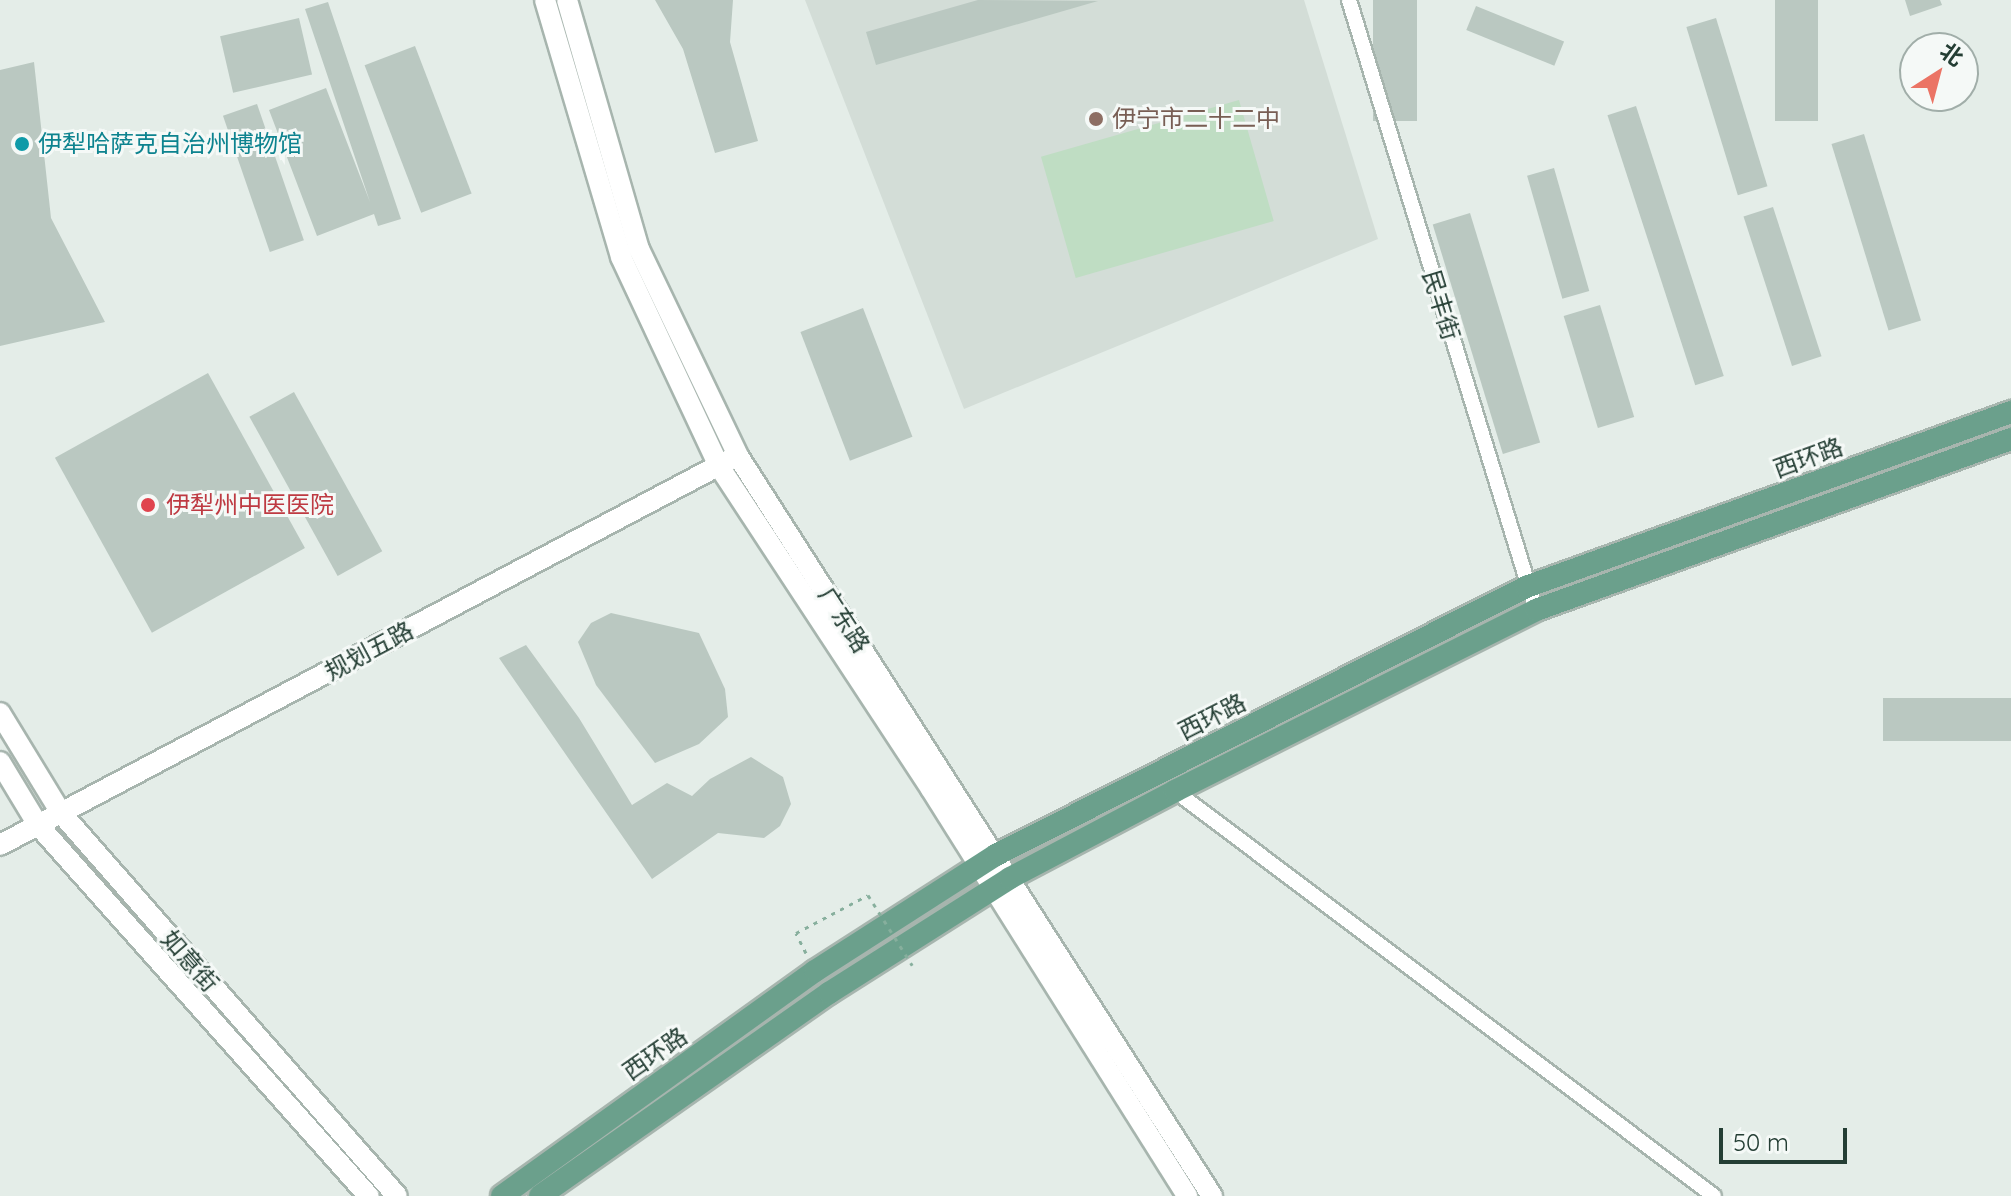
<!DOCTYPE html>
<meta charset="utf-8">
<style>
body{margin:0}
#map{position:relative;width:2011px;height:1196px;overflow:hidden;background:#e4ede8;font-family:Quicksand,"Noto Sans SC",sans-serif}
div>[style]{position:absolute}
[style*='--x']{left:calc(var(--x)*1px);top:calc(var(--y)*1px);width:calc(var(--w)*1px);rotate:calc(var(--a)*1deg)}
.built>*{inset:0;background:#d3ddd7}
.green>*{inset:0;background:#bfddc3;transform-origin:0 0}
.building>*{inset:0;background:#bac8c1;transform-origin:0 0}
.path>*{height:3px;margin-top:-1.5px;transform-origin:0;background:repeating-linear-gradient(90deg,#87af9d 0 4px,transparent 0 10px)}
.roads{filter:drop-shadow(2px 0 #a7b5ae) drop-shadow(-2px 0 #a7b5ae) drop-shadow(0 2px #a7b5ae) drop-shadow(0 -2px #a7b5ae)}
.street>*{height:14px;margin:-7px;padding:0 7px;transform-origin:7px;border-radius:7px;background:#fff}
.secondary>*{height:20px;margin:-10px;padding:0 10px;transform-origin:10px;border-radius:10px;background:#fff}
.primary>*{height:22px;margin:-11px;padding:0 11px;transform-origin:11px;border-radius:11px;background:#6ba08c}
.path-bridge>*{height:3px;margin-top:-1.5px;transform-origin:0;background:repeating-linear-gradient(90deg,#87af9d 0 4px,transparent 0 10px)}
.dots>*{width:22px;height:22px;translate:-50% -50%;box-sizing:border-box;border:4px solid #f5f9f7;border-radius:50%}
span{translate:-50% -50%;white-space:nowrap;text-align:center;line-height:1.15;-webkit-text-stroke:6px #f5f9f7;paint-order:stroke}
.education-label{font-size:24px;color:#785e54}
.left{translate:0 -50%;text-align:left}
.culture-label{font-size:24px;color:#0d838f}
.street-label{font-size:24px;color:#243e34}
.health-label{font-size:24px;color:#be3a42}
.north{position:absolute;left:1899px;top:32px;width:80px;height:80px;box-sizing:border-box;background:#f5f9f7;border:2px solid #a1aea9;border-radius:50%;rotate:36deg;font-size:22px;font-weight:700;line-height:32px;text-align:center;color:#243e34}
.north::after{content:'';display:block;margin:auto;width:28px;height:36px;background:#eb7465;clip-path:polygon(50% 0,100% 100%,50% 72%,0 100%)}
.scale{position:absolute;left:1719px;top:1128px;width:128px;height:36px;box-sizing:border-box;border:4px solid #243e34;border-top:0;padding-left:10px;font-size:24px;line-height:28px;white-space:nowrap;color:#243e34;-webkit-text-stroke:6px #f5f9f7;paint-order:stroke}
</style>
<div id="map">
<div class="built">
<div style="clip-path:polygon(805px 0,1304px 0,1378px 239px,964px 409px)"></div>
</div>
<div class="green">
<div style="left:1239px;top:100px;width:126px;height:206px;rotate:74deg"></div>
</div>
<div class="building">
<div style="clip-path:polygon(655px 0,733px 0,730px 42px,758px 141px,715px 153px,683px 49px)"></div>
<div style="clip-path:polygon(978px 0,1098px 1px,876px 65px,866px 32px)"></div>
<div style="left:1373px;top:0;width:44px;height:121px"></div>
<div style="left:1775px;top:0;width:43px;height:121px"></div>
<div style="clip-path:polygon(1905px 0,1940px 0,1942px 5px,1910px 16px)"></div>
<div style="clip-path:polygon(328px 2px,401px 219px,378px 226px,374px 214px,317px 236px,269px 110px,326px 88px,370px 202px,305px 9px)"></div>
<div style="left:1476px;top:6px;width:95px;height:26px;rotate:22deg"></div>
<div style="left:299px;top:18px;width:58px;height:81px;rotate:77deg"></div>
<div style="left:1716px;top:18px;width:176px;height:31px;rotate:73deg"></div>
<div style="left:415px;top:46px;width:158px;height:54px;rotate:69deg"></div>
<div style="clip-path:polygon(34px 62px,51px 218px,105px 322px,0 346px,0 70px)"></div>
<div style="left:257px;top:104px;width:144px;height:36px;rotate:71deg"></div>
<div style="left:1636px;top:106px;width:284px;height:30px;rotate:72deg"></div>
<div style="left:1864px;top:134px;width:195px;height:34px;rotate:73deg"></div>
<div style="left:1554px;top:168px;width:128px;height:28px;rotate:74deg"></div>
<div style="left:1773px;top:207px;width:157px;height:31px;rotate:72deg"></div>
<div style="left:1470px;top:213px;width:240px;height:39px;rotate:73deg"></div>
<div style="left:1600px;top:305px;width:117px;height:38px;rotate:73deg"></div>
<div style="left:863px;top:308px;width:138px;height:67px;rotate:69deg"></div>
<div style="left:208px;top:373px;width:200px;height:175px;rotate:61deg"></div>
<div style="left:294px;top:392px;width:182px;height:51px;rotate:61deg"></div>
<div style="clip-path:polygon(611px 613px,699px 633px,725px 689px,728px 717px,699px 744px,655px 763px,596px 685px,578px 642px,591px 623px)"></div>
<div style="clip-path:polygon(526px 645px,579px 718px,632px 805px,667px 783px,692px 796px,710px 779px,751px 757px,783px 777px,791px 804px,780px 826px,764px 838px,718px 833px,652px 879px,499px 658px)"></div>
<div style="left:2011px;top:698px;width:43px;height:128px;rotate:90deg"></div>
</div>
<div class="path">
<div style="--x:806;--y:953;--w:22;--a:-117"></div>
<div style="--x:796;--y:933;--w:81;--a:-27.8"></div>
</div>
<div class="roads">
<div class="street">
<div style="--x:1349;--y:0;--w:638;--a:72.96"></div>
<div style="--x:1175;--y:791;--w:674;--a:36.92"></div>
</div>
<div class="secondary">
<div style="--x:545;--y:0;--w:268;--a:73.5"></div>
<div style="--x:621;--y:257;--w:231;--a:64.9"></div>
<div style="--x:719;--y:466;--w:386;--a:56.7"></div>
<div style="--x:931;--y:789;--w:481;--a:57.8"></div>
<div style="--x:567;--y:0;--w:259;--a:73.9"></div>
<div style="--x:639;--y:249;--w:229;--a:64.4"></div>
<div style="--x:738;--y:456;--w:879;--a:57.36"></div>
<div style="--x:0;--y:713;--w:117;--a:58.6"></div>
<div style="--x:61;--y:813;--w:509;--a:48.74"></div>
<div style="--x:0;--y:762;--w:74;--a:58.9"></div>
<div style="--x:38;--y:825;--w:497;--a:48.3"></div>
<div style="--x:0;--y:845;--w:824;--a:-27.84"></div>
</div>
<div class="primary">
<div style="--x:502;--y:1196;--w:385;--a:-35.7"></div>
<div style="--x:815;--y:971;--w:215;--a:-32.7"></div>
<div style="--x:996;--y:855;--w:594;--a:-26.82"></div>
<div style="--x:1526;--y:587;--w:516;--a:-19.84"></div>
<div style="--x:540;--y:1196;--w:353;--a:-35.1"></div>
<div style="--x:829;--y:993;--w:214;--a:-32.4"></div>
<div style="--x:1010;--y:878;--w:187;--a:-27.8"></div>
<div style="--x:1175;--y:791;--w:404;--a:-26.6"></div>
<div style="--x:1536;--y:610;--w:505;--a:-19.8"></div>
</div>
</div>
<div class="path-bridge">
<div style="--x:868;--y:895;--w:83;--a:57.8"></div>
</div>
<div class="dots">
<div style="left:1096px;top:119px;background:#8d6e63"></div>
<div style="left:22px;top:144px;background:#0f9aa8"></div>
<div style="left:148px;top:505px;background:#e0444e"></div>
</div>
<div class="education-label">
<span class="left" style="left:1112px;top:119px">伊宁市二十二中</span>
</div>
<div class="culture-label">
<span class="left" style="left:38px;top:144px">伊犁哈萨克自治州博物馆</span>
</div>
<div class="street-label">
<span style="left:1441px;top:305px;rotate:73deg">民丰街</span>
<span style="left:1808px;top:458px;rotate:-20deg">西环路</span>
<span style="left:844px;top:620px;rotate:57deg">广东路</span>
<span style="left:369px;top:651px;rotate:-28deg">规划五路</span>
<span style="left:1212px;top:717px;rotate:-27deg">西环路</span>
<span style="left:190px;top:961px;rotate:49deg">如意街</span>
<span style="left:655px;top:1054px;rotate:-35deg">西环路</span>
</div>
<div class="health-label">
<span class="left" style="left:166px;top:505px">伊犁州中医医院</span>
</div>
<div class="north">北</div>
<div class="scale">50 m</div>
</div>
